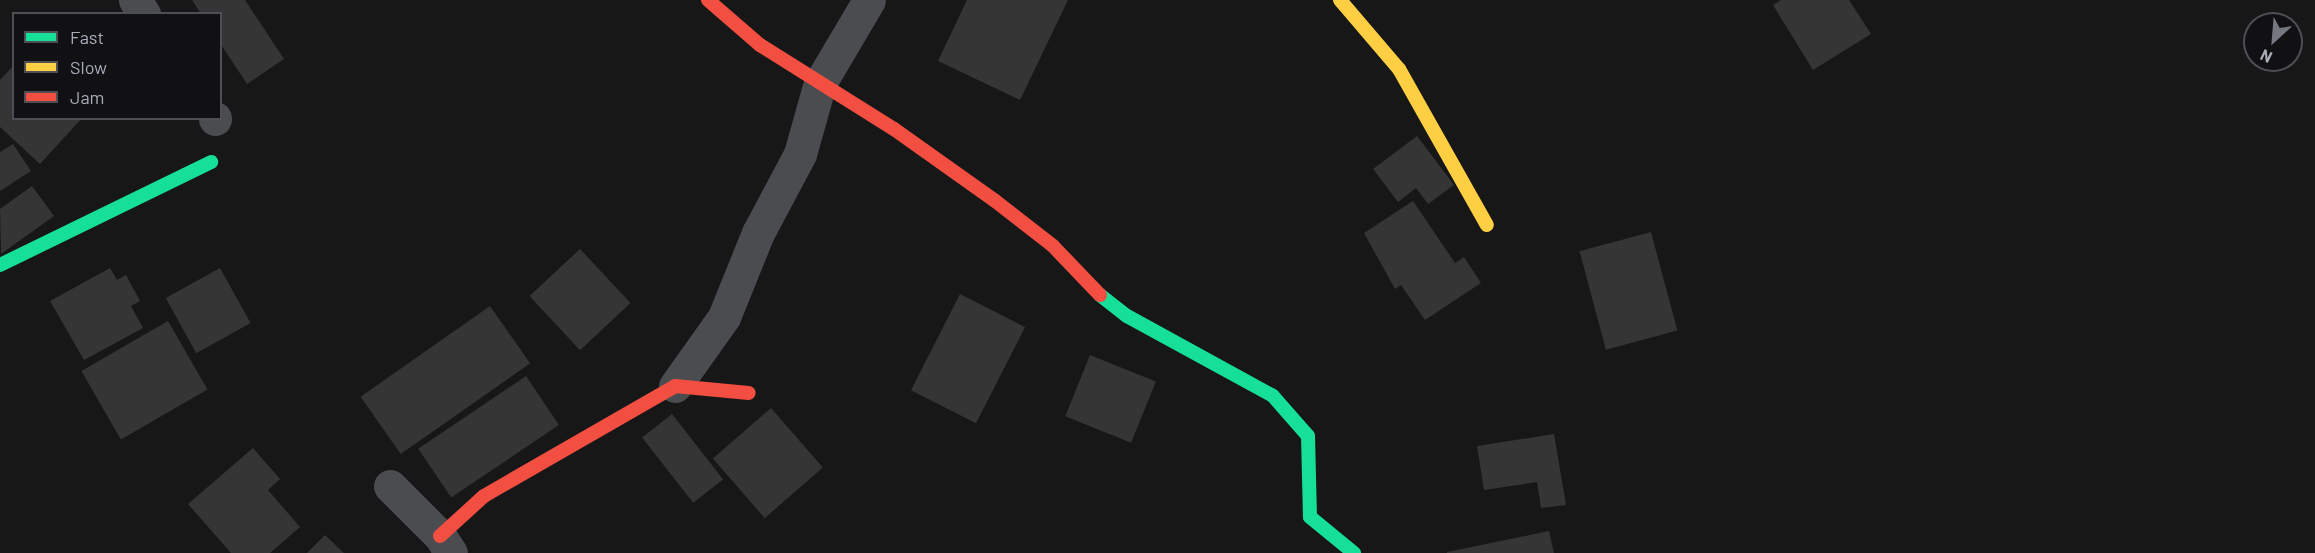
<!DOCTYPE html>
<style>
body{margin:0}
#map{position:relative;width:2315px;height:553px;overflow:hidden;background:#171717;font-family:Barlow,sans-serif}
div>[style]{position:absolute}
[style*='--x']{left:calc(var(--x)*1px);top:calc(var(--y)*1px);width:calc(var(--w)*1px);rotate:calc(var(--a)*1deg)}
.building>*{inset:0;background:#353536;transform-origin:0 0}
.street>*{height:33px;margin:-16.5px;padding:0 16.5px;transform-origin:16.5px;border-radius:16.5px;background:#4b4c50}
.fast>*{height:14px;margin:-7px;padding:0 7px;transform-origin:7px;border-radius:7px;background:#16e098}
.slow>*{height:14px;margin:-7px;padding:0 7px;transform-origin:7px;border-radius:7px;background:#ffcf43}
.jam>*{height:14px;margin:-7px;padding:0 7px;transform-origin:7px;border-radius:7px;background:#f24e42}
span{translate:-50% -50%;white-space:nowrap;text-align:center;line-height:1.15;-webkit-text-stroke:6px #111113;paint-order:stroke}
.legend{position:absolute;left:12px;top:12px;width:210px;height:108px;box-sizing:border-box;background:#111113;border:2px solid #4d4f55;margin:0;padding:8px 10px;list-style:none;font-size:18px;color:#a8adb8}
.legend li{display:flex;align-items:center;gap:12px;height:30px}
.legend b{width:30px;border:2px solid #4d4f55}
.north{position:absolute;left:2243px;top:12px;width:60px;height:60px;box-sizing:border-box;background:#111113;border:2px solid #4d4f55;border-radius:50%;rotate:206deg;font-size:16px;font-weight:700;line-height:24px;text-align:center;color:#a8adb8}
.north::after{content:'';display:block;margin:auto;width:21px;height:27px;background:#757880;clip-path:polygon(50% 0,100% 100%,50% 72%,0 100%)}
</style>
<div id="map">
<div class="building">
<div style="clip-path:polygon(192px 0,245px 0,284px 59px,247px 84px,220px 43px,220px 14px,201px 14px)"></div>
<div style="clip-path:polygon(967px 0,1068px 0,1020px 100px,938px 61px)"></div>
<div style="clip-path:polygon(1781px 0,1849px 0,1871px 34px,1813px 70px,1773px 5px)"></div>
<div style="clip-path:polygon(14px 65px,14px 118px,82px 118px,40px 164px,0 127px,0 80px)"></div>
<div style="clip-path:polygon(1417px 136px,1454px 185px,1428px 204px,1416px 188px,1398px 202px,1373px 169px)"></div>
<div style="clip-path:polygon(13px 144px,31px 171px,0 191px,0 152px)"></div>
<div style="clip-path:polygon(32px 186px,54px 216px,1px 254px,0 209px)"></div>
<div style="clip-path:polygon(1413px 201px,1455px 263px,1464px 257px,1481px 283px,1425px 320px,1401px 285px,1395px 289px,1364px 233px)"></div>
<div style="left:1651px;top:232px;width:102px;height:74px;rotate:75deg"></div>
<div style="left:580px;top:249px;width:74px;height:69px;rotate:47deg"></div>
<div style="clip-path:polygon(110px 268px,117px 280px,126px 275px,140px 301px,131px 306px,143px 328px,84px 360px,50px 301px)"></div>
<div style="left:220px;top:268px;width:63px;height:62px;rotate:61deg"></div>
<div style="left:960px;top:294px;width:73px;height:108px;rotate:27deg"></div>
<div style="left:490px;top:306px;width:70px;height:158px;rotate:55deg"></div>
<div style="left:168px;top:321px;width:79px;height:100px;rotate:60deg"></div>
<div style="left:1090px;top:355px;width:71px;height:66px;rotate:22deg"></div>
<div style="left:526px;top:376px;width:59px;height:130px;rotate:56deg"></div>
<div style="left:771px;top:408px;width:79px;height:77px;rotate:49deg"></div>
<div style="left:672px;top:414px;width:83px;height:38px;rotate:52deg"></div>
<div style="clip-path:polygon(1554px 434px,1566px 505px,1541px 508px,1537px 482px,1484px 490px,1477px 446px)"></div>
<div style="clip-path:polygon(253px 448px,280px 479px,268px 490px,300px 527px,270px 553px,231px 553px,188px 504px)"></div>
<div style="clip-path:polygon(1549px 531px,1554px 553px,1447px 553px,1447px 552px)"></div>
<div style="clip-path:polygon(325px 535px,344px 553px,307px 553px)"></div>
</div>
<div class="street">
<div style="--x:135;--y:0;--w:17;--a:57"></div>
<div style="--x:215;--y:118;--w:1;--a:90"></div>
<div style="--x:675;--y:386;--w:85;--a:-54.6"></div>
<div style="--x:724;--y:317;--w:91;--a:-68"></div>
<div style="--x:758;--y:233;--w:89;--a:-62"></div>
<div style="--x:800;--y:154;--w:74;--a:-74.3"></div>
<div style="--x:820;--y:83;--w:96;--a:-59.4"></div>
<div style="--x:390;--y:486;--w:71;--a:45"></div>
<div style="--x:440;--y:536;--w:20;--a:57"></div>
</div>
<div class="fast">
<div style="--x:0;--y:265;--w:235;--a:-26"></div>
<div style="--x:1100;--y:295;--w:34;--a:38"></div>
<div style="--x:1127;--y:316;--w:166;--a:28.7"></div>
<div style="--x:1273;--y:396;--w:53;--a:48.8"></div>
<div style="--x:1308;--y:436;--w:81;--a:88.6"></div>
<div style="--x:1310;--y:517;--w:57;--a:39.3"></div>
</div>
<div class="slow">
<div style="--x:1340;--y:0;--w:91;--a:49.5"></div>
<div style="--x:1399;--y:69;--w:179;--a:60.6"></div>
</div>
<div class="jam">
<div style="--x:708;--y:0;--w:69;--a:40.9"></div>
<div style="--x:760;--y:45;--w:158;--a:32.1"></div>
<div style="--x:894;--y:129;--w:123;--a:35.4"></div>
<div style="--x:994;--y:200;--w:75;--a:37.9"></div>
<div style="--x:1053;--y:246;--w:68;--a:46.2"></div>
<div style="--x:440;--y:536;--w:59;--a:-42.3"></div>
<div style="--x:484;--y:496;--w:220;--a:-29.9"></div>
<div style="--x:675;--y:386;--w:74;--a:5.4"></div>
</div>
<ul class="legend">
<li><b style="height:8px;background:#16e098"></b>Fast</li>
<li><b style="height:8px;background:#ffcf43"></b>Slow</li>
<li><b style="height:8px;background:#f24e42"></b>Jam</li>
</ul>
<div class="north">N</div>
</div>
